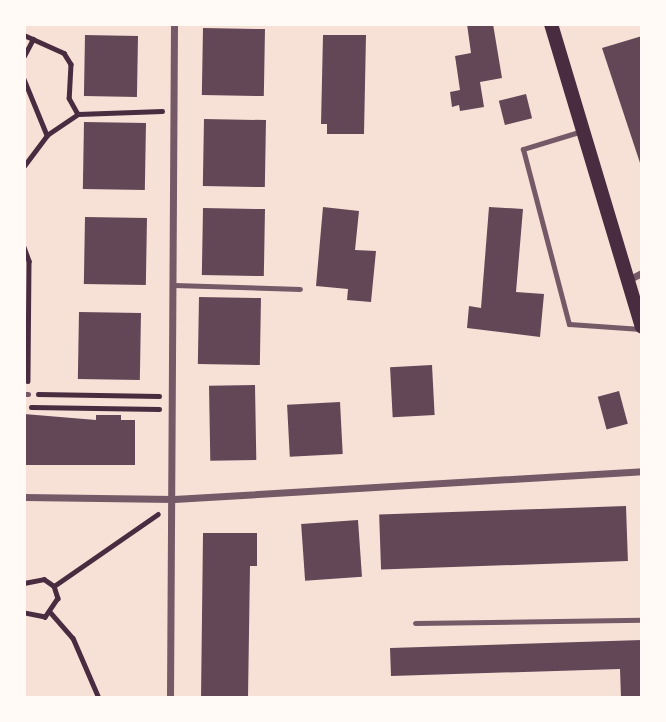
<!DOCTYPE html>
<style>
body{margin:0}
#map{position:relative;width:666px;height:722px;overflow:hidden;background:#f7e1d7;font-family:"Golos Text",sans-serif}
div>[style]{position:absolute}
[style*='--x']{left:calc(var(--x)*1px);top:calc(var(--y)*1px);width:calc(var(--w)*1px);rotate:calc(var(--a)*1deg)}
.building>*{inset:0;background:#644757;transform-origin:0 0}
.path>*{height:4.5px;margin:-2.25px;padding:0 2.25px;transform-origin:2.25px;border-radius:2.25px;background:#4a2c40}
.service>*{height:5px;margin:-2.5px;padding:0 2.5px;transform-origin:2.5px;border-radius:2.5px;background:#755966}
.minor>*{height:7px;margin:-3.5px;padding:0 3.5px;transform-origin:3.5px;border-radius:3.5px;background:#755966}
.secondary>*{height:14px;margin:-7px;padding:0 7px;transform-origin:7px;border-radius:7px;background:#4a2c40}
span{translate:-50% -50%;white-space:nowrap;text-align:center;line-height:1.15;-webkit-text-stroke:7px #fffaf5;paint-order:stroke}
.frame{position:absolute;inset:0;border:26px solid #fffaf5;pointer-events:none}
</style>
<div id="map">
<div class="building">
<div style="clip-path:polygon(467px 24px,493px 24px,502px 78px,480px 82px,484px 107px,460px 111px,459px 105px,452px 107px,450px 92px,460px 90px,455px 56px,471px 53px)"></div>
<div style="left:203px;top:28px;width:62px;height:67px;rotate:1deg"></div>
<div style="left:85px;top:35px;width:53px;height:61px;rotate:1deg"></div>
<div style="clip-path:polygon(323px 35px,366px 35px,364px 134px,327px 134px,327px 124px,321px 124px)"></div>
<div style="clip-path:polygon(642px 36px,642px 166px,641px 166px,602px 48px)"></div>
<div style="left:526px;top:94px;width:25px;height:28px;rotate:76deg"></div>
<div style="left:204px;top:119px;width:62px;height:67px;rotate:1deg"></div>
<div style="left:84px;top:122px;width:62px;height:67px;rotate:1deg"></div>
<div style="clip-path:polygon(323px 207px,359px 211px,355px 250px,376px 251px,371px 302px,347px 300px,348px 289px,316px 286px)"></div>
<div style="clip-path:polygon(489px 207px,523px 209px,516px 292px,544px 294px,540px 337px,467px 328px,469px 306px,481px 308px)"></div>
<div style="left:203px;top:208px;width:62px;height:67px;rotate:1deg"></div>
<div style="left:85px;top:217px;width:62px;height:67px;rotate:1deg"></div>
<div style="left:199px;top:297px;width:62px;height:67px;rotate:1deg"></div>
<div style="left:79px;top:312px;width:62px;height:67px;rotate:1deg"></div>
<div style="left:432px;top:365px;width:50px;height:42px;rotate:87deg"></div>
<div style="left:255px;top:385px;width:75px;height:46px;rotate:89deg"></div>
<div style="left:619px;top:391px;width:34px;height:22px;rotate:75deg"></div>
<div style="left:340px;top:402px;width:52px;height:53px;rotate:87deg"></div>
<div style="clip-path:polygon(24px 414px,96px 420px,96px 415px,121px 415px,121px 420px,135px 420px,135px 465px,24px 465px)"></div>
<div style="left:626px;top:506px;width:55px;height:247px;rotate:88deg"></div>
<div style="left:358px;top:520px;width:57px;height:57px;rotate:86deg"></div>
<div style="clip-path:polygon(203px 533px,257px 533px,257px 566px,250px 566px,248px 698px,201px 698px)"></div>
<div style="clip-path:polygon(642px 640px,642px 698px,621px 698px,620px 669px,391px 676px,390px 648px)"></div>
</div>
<div class="path">
<div style="--x:24;--y:35;--w:44;--a:24.2"></div>
<div style="--x:64;--y:53;--w:13;--a:58"></div>
<div style="--x:71;--y:64;--w:34;--a:93"></div>
<div style="--x:69;--y:98;--w:18;--a:61"></div>
<div style="--x:24;--y:56;--w:19;--a:-62"></div>
<div style="--x:24;--y:79;--w:61;--a:67.7"></div>
<div style="--x:24;--y:166;--w:39;--a:-53"></div>
<div style="--x:47;--y:135;--w:37;--a:-34"></div>
<div style="--x:78;--y:114;--w:84;--a:-2"></div>
<div style="--x:24;--y:247;--w:15;--a:70"></div>
<div style="--x:29;--y:261;--w:120;--a:90.5"></div>
<div style="--x:38;--y:394;--w:121;--a:0.9"></div>
<div style="--x:31;--y:407;--w:128;--a:0.9"></div>
<div style="--x:24;--y:583;--w:20;--a:-11"></div>
<div style="--x:44;--y:579;--w:12;--a:35"></div>
<div style="--x:54;--y:586;--w:13;--a:72"></div>
<div style="--x:58;--y:598;--w:23;--a:124"></div>
<div style="--x:45;--y:617;--w:21;--a:-169"></div>
<div style="--x:54;--y:586;--w:126;--a:-34.7"></div>
<div style="--x:51;--y:613;--w:33;--a:49"></div>
<div style="--x:73;--y:638;--w:65;--a:66.6"></div>
</div>
<div class="service">
<div style="--x:582;--y:131;--w:62;--a:163"></div>
<div style="--x:523;--y:149;--w:181;--a:75.3"></div>
<div style="--x:569;--y:324;--w:72;--a:4"></div>
<div style="--x:174;--y:285;--w:126;--a:1.8"></div>
<div style="--x:24;--y:394;--w:4;--a:0"></div>
<div style="--x:415;--y:623;--w:227;--a:-0.8"></div>
</div>
<div class="minor">
<div style="--x:628;--y:280;--w:16;--a:-27"></div>
<div style="--x:24;--y:497;--w:150;--a:0.8"></div>
<div style="--x:174;--y:499;--w:469;--a:-3.4"></div>
<div style="--x:170;--y:698;--w:674;--a:-89.66"></div>
</div>
<div class="secondary">
<div style="--x:551;--y:24;--w:316;--a:73.3"></div>
</div>
<div class="frame"></div>
</div>
